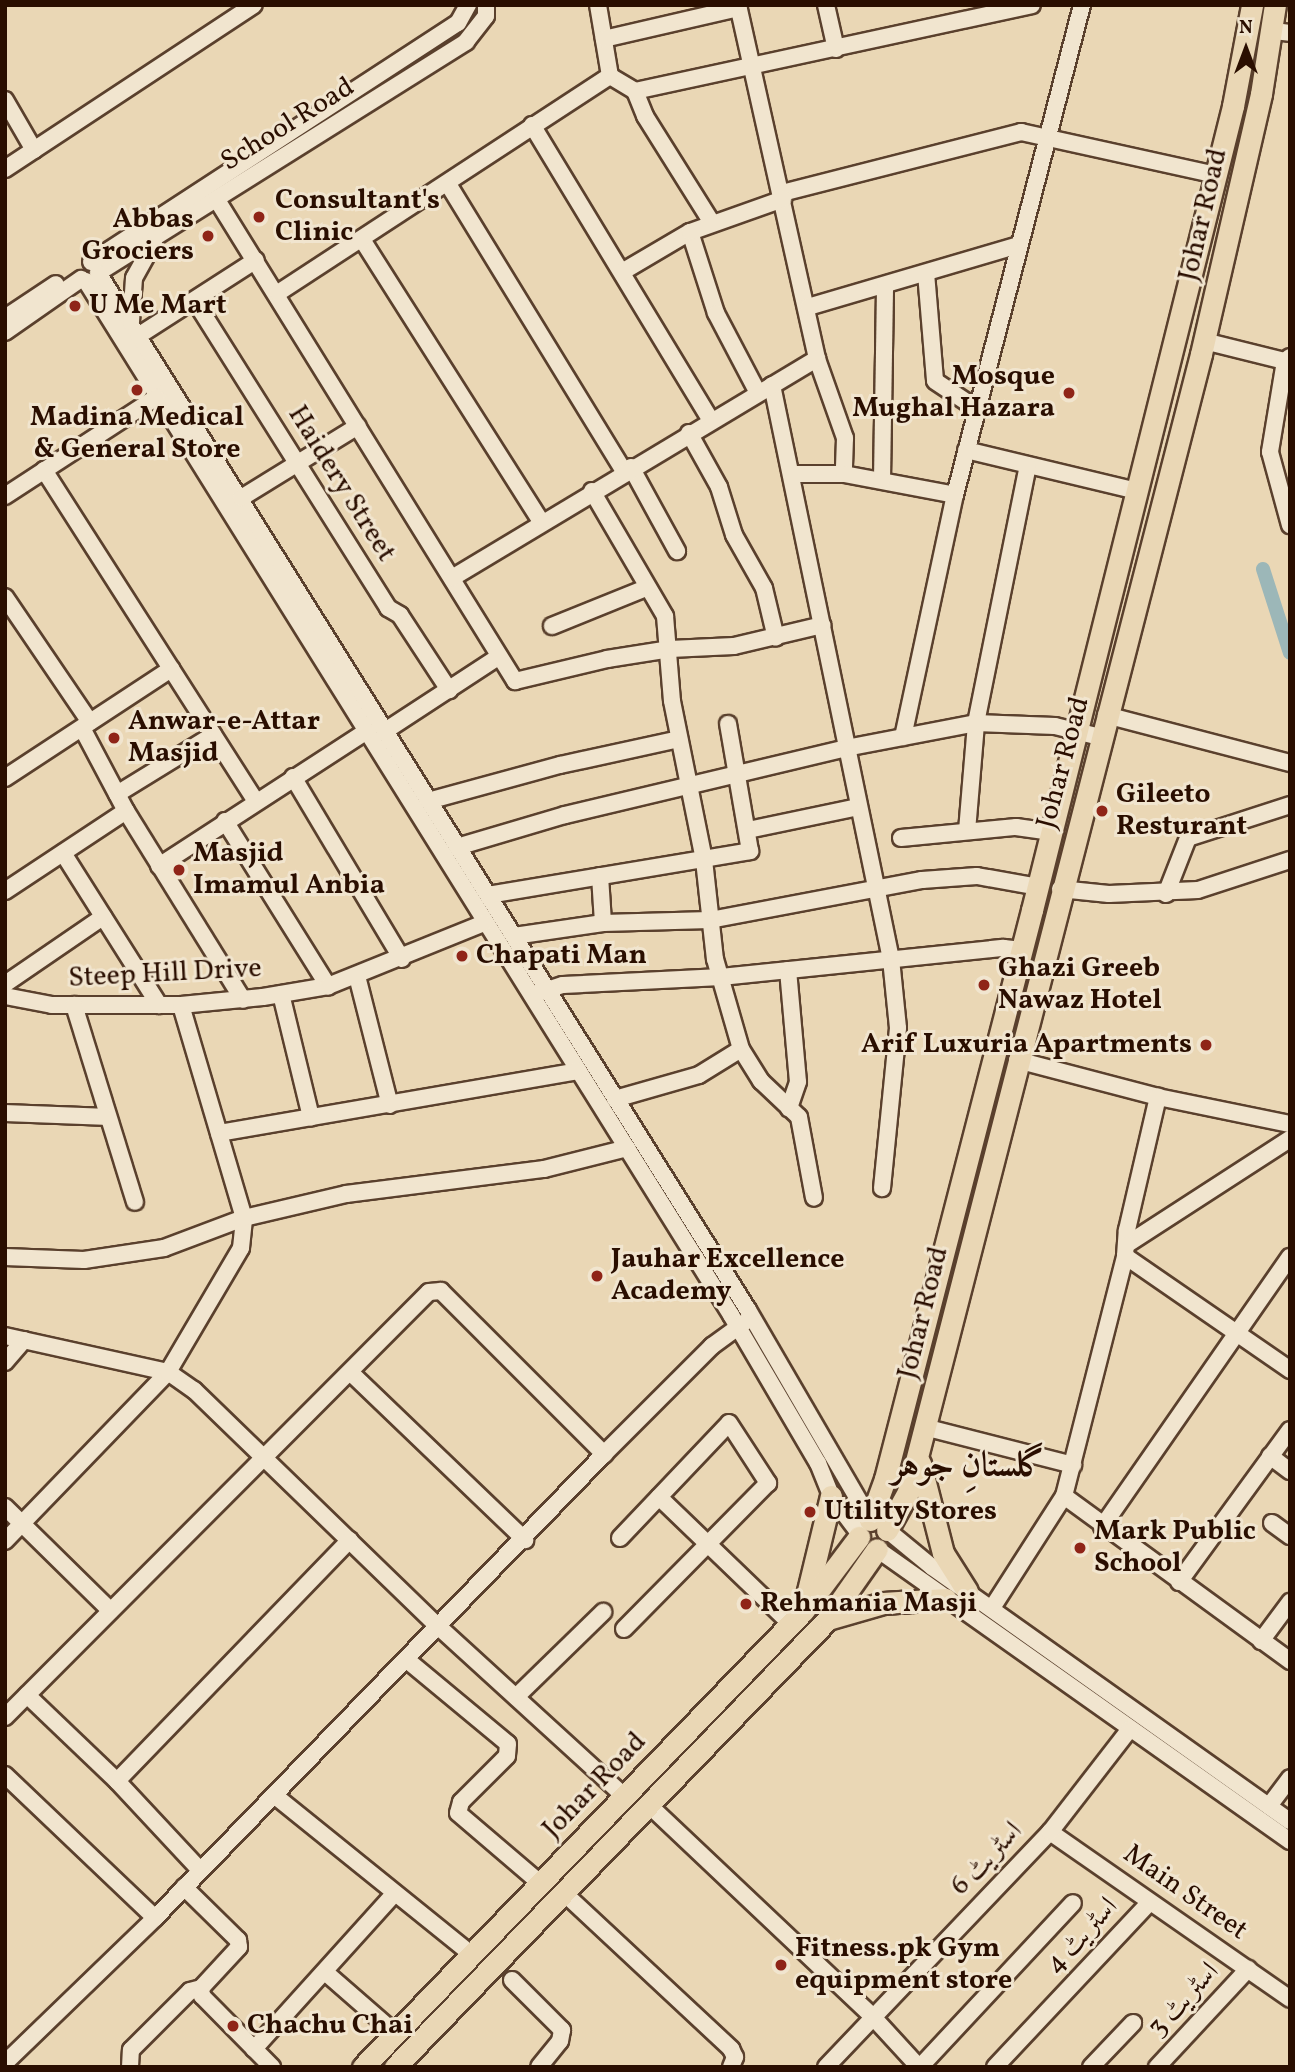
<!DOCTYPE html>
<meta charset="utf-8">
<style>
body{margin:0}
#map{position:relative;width:1295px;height:2072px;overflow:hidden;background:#ead7b5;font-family:Vollkorn,Amiri,serif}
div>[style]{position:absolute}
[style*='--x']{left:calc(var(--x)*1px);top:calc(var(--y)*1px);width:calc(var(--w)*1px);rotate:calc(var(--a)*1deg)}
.canal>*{height:14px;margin:-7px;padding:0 7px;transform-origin:7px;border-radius:7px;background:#9cb7b8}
.roads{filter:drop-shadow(2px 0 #5a402d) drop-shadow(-2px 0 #5a402d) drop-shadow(0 2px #5a402d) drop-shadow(0 -2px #5a402d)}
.minor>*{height:16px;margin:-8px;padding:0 8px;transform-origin:8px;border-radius:8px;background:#f1e5cf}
.major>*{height:21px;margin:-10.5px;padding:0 10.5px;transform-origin:10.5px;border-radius:10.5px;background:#ead7b5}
.dots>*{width:19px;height:19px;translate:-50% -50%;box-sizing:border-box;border:4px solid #f1e5cf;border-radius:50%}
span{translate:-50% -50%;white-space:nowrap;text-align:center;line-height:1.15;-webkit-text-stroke:6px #f1e5cf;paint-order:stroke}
.street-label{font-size:28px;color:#2a0e00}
.poi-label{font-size:28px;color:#2a0e00;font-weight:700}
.left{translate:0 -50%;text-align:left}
.right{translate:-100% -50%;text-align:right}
.district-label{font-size:35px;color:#2a0e00;font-weight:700}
.frame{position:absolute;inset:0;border:7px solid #2a0e00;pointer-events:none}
.north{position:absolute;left:1211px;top:14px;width:70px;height:70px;-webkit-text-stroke:5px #f1e5cf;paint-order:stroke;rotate:0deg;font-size:19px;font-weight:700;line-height:28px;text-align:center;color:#2a0e00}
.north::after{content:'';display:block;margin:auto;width:24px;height:32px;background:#2a0e00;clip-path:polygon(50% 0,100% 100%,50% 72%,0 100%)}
</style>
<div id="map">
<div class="canal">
<div style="--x:1263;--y:569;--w:88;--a:72.2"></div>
</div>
<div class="roads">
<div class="minor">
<div style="--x:486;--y:5;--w:11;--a:90"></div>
<div style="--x:486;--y:16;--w:33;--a:128"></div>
<div style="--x:466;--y:42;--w:434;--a:147.9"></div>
<div style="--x:98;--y:273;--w:1224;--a:57.92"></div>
<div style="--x:748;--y:1310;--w:243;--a:59.8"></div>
<div style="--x:598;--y:5;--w:72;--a:80.4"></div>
<div style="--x:610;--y:76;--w:29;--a:31"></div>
<div style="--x:635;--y:91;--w:406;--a:-12.2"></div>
<div style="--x:738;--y:5;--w:363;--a:77.4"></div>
<div style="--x:817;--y:359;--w:84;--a:70.5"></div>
<div style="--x:845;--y:438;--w:36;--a:92"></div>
<div style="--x:826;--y:5;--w:45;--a:77.2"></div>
<div style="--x:1274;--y:31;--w:16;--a:7"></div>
<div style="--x:604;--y:39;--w:138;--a:-13"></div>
<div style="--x:635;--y:91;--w:27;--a:68"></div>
<div style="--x:645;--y:116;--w:126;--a:57.9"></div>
<div style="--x:5;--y:100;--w:58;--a:59.9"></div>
<div style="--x:532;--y:125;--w:344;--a:58.8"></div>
<div style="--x:5;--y:169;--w:298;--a:-33.4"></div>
<div style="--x:448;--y:184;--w:337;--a:58.5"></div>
<div style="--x:782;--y:193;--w:247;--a:-14.3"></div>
<div style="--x:1021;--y:132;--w:200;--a:12.4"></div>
<div style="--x:217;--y:200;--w:566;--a:58.22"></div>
<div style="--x:515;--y:681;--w:95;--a:-13.4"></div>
<div style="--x:607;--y:659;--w:64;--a:-9"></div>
<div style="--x:670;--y:649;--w:64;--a:-2.7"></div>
<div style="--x:734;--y:646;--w:91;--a:-13.3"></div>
<div style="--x:690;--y:232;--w:85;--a:72.2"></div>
<div style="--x:716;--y:313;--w:90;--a:62.3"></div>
<div style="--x:363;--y:241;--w:333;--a:57.6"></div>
<div style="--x:91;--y:262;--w:438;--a:-33.1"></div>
<div style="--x:458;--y:23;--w:21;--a:-61"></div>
<div style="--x:622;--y:272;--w:79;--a:-30.5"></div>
<div style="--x:690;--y:232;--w:99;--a:-19.5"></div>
<div style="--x:926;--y:273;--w:108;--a:85.2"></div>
<div style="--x:935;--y:381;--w:50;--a:33.7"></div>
<div style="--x:86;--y:281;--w:1219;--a:58.04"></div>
<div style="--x:731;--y:1315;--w:172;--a:59.6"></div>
<div style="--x:818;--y:1463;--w:35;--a:68"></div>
<div style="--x:831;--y:1496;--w:46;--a:52.9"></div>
<div style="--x:278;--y:293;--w:397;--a:-33.2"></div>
<div style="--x:195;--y:301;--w:363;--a:57.8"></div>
<div style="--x:388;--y:608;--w:14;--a:30"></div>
<div style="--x:400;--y:615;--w:90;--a:56.8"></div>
<div style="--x:808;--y:307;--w:220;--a:-16.4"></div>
<div style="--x:5;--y:318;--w:61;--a:-33.7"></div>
<div style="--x:131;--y:322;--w:44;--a:-86.1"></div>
<div style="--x:134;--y:278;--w:41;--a:-60.9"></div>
<div style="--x:5;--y:332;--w:93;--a:-34.9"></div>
<div style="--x:138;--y:336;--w:140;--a:-32.8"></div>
<div style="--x:1204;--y:341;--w:83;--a:13.9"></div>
<div style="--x:1290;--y:357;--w:6;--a:141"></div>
<div style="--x:1285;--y:361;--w:92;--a:99.4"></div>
<div style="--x:1270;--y:452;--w:76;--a:74.7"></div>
<div style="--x:772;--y:385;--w:586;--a:78.29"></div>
<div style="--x:891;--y:959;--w:69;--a:84.2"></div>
<div style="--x:898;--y:1028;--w:161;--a:95.7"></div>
<div style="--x:689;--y:433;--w:62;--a:60.9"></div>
<div style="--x:719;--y:487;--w:50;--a:72.6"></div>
<div style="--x:734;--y:535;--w:61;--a:60.5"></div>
<div style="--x:764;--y:588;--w:51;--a:76.5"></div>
<div style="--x:966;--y:450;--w:176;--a:13.5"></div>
<div style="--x:631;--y:467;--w:96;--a:61.3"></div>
<div style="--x:44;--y:470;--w:392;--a:57.4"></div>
<div style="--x:791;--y:474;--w:53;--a:0"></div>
<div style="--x:844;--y:474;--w:113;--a:10.7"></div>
<div style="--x:882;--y:480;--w:195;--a:-89.1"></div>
<div style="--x:592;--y:491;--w:145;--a:59.7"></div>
<div style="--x:665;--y:616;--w:85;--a:85.3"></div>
<div style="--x:672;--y:701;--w:162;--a:78.6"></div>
<div style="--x:704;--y:860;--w:100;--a:83.7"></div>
<div style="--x:715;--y:959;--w:94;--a:73.9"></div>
<div style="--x:741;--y:1049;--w:38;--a:58"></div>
<div style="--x:761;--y:1081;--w:52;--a:43.5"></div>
<div style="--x:799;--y:1117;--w:82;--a:79.5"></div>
<div style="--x:5;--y:496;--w:181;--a:-33.1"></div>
<div style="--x:241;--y:498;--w:137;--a:-31.6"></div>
<div style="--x:452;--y:578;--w:426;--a:-31"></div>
<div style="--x:5;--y:597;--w:151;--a:55.8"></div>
<div style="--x:552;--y:626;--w:101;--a:-22"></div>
<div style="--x:1106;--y:715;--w:190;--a:14.6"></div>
<div style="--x:82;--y:728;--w:94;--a:62.1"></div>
<div style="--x:126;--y:811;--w:222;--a:58.2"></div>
<div style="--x:385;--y:731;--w:135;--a:-33.2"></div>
<div style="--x:903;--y:737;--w:248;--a:-77.9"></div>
<div style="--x:955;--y:495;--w:506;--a:-75.47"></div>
<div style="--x:293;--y:777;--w:212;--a:59.1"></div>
<div style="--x:5;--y:778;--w:199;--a:-33.3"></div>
<div style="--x:117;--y:794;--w:113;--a:-31.6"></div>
<div style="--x:428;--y:801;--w:137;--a:-15.3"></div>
<div style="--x:560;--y:765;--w:122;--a:-12.3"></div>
<div style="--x:225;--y:821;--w:195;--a:58"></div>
<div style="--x:748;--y:830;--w:112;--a:-11.8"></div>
<div style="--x:967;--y:831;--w:108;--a:-85.2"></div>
<div style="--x:976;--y:723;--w:262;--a:-78.6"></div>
<div style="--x:901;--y:838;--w:116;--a:-5.5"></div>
<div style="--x:1016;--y:827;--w:36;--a:8"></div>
<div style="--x:457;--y:847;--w:113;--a:-16.5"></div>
<div style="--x:565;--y:815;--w:289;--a:-13.4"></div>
<div style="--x:846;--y:748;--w:132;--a:-10.9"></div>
<div style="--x:976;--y:723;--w:79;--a:2.2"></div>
<div style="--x:1055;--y:726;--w:46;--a:13.7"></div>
<div style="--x:63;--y:853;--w:180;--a:57.7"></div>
<div style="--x:159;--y:866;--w:246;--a:-33"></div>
<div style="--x:600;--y:876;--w:47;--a:86.3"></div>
<div style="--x:1060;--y:889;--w:49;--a:5.8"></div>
<div style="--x:1109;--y:894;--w:89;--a:-2.6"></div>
<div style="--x:1198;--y:890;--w:97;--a:-18.1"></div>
<div style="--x:5;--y:891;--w:145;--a:-33.5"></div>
<div style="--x:1166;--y:894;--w:60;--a:-68.6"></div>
<div style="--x:1188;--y:838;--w:107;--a:-17.9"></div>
<div style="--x:488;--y:895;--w:266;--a:-9.5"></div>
<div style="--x:750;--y:851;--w:129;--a:-99.8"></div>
<div style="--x:514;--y:936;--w:90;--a:-8.3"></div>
<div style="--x:603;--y:923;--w:107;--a:-1.6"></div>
<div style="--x:710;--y:920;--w:216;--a:-10.7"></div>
<div style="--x:922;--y:880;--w:55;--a:-4.2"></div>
<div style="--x:977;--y:876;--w:62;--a:10.2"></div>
<div style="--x:788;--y:970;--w:112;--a:84.9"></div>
<div style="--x:798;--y:1082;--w:28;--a:109"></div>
<div style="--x:357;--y:976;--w:133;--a:75.7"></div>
<div style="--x:5;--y:984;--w:119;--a:-34.4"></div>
<div style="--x:538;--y:993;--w:26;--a:-18"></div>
<div style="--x:563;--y:985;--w:158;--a:-2.9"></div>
<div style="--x:721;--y:977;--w:284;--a:-5.9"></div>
<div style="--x:1004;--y:948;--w:18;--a:6"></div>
<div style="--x:281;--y:994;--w:127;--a:76.3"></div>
<div style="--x:5;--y:996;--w:48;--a:10.8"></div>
<div style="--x:52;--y:1005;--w:129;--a:0"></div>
<div style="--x:181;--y:1005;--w:82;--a:-5.6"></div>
<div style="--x:263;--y:997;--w:66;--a:-9.6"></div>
<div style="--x:328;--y:986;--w:168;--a:-22"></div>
<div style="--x:74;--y:1005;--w:206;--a:72.8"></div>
<div style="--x:1017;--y:1060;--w:146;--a:14.7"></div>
<div style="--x:1158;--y:1097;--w:135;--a:11.6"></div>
<div style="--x:615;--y:1099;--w:87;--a:-15.9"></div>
<div style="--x:699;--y:1075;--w:49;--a:-31.8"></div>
<div style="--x:5;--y:1113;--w:103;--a:2.2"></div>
<div style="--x:219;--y:1133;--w:365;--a:-9.8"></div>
<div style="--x:1126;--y:1245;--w:195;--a:-32.9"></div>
<div style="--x:1125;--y:1256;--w:201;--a:34.6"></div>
<div style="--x:5;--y:1257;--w:79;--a:2.2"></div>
<div style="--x:84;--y:1260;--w:81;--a:-8.5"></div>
<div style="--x:164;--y:1248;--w:85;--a:-20.6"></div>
<div style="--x:244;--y:1218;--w:105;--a:-13.2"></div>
<div style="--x:346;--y:1194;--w:200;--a:-7.2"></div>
<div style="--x:544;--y:1169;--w:86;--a:-14.2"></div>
<div style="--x:5;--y:1336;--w:167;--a:12.5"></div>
<div style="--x:168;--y:1372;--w:32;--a:35"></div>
<div style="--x:194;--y:1390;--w:342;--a:44.1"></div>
<div style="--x:440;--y:1628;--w:249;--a:42.4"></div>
<div style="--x:5;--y:1362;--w:29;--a:-49"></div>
<div style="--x:350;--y:1372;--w:243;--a:43.8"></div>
<div style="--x:924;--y:1427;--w:154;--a:14.3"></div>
<div style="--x:1270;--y:1456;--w:25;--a:37"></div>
<div style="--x:1064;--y:1496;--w:280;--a:36.1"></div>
<div style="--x:659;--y:1497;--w:182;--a:43.9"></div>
<div style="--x:5;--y:1507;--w:148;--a:44.5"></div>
<div style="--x:1272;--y:1523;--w:22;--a:36"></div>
<div style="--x:1102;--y:1527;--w:329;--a:-55.2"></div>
<div style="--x:887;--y:1530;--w:58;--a:39.4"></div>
<div style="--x:932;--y:1567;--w:439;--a:35.4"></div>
<div style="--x:620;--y:1538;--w:158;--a:-46.5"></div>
<div style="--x:729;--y:1423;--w:72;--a:57"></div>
<div style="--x:768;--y:1483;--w:205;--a:134.6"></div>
<div style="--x:5;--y:1541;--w:235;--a:-46"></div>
<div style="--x:168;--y:1372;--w:144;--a:-59.5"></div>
<div style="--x:241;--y:1248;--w:30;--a:-84"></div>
<div style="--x:244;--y:1218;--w:222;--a:-106.5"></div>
<div style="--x:877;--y:1549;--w:506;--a:35.26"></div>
<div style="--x:1179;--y:1582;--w:188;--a:-53.9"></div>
<div style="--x:992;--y:1608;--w:133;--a:-57.3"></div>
<div style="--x:1064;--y:1496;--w:248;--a:-75.7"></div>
<div style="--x:1125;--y:1256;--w:26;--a:-86"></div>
<div style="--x:1127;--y:1230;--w:137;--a:-76.9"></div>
<div style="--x:1261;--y:1641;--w:49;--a:-53.4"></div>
<div style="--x:407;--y:1660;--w:131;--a:39.7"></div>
<div style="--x:508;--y:1744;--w:12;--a:95"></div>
<div style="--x:507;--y:1756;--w:65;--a:135"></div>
<div style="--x:461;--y:1802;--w:11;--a:105"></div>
<div style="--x:458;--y:1813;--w:108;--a:40.5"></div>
<div style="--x:27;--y:1695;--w:124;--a:43.7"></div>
<div style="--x:117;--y:1781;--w:122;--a:47"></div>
<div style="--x:516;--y:1697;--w:122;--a:-44.3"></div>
<div style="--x:5;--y:1717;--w:600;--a:-45.07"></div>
<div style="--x:429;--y:1292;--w:12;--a:-5"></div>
<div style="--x:441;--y:1291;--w:231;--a:45"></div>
<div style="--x:5;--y:1775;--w:207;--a:43.6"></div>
<div style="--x:117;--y:1781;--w:335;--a:-46"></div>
<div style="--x:274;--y:1795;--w:253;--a:38.9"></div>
<div style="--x:650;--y:1806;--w:307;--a:43.4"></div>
<div style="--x:873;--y:2017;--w:68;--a:47.4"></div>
<div style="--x:1269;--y:1806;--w:35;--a:-53"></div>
<div style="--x:1050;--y:1832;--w:292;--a:34.8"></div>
<div style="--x:184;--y:1887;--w:76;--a:44.5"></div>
<div style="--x:238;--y:1940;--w:7;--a:82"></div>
<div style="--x:239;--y:1947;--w:56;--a:132.8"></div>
<div style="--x:201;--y:1988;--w:8;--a:83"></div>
<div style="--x:202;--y:1996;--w:100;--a:45.4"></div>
<div style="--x:564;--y:1893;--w:229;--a:43"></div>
<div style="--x:731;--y:2049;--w:9;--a:63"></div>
<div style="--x:735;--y:2057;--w:11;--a:112"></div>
<div style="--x:325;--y:1972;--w:93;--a:41.1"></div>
<div style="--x:512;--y:1980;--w:71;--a:45"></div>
<div style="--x:562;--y:2030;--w:11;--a:100"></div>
<div style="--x:560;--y:2041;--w:33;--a:129"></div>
<div style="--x:254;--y:2049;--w:210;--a:-47.9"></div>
<div style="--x:5;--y:2063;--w:209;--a:-44"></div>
<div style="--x:155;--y:1918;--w:646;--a:-45.94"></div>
<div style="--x:604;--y:1454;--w:153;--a:-45"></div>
<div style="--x:712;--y:1346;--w:41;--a:-36"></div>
<div style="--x:130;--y:2067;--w:17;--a:-87"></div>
<div style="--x:131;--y:2050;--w:83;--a:-45"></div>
<div style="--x:190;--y:1991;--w:11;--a:-15"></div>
<div style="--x:826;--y:2067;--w:325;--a:-46.4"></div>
<div style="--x:1050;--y:1832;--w:130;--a:-52.2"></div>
<div style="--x:920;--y:2067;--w:224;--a:-47"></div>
<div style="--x:995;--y:2067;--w:226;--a:-46.8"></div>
<div style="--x:1091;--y:2067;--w:61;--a:-46.3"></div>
<div style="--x:1157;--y:2067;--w:134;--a:-47.1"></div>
</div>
<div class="major">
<div style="--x:920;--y:1463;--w:93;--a:75.7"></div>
<div style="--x:943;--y:1553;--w:45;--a:57.7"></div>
<div style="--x:870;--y:1520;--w:44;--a:-69.9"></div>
<div style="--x:885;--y:1479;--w:588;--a:-75.51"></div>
<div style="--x:1032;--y:910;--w:829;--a:-75.96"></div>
<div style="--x:1233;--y:106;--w:103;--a:-79.3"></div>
<div style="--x:887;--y:1530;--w:43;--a:-61.1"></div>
<div style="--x:908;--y:1492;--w:1175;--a:-75.56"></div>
<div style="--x:1201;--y:354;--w:267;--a:-77"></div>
<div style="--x:1261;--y:94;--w:90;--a:-81.1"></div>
<div style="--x:806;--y:1599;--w:106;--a:-76.4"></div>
<div style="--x:828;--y:1619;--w:57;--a:-16.2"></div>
<div style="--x:883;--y:1603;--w:63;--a:-3.6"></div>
<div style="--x:363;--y:2067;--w:634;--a:-46.02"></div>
<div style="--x:803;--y:1611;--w:93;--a:-52.9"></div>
<div style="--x:395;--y:2067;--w:623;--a:-45.98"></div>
<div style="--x:828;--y:1619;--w:85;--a:-55"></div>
</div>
</div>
<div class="dots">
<div style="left:259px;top:217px;background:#8f2418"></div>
<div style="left:208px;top:236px;background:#8f2418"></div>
<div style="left:75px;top:306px;background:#8f2418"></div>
<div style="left:137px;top:390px;background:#8f2418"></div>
<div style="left:1069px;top:393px;background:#8f2418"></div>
<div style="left:114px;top:738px;background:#8f2418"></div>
<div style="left:1102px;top:811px;background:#8f2418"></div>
<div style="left:179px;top:870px;background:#8f2418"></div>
<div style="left:462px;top:956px;background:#8f2418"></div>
<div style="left:984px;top:985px;background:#8f2418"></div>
<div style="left:1206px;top:1045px;background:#8f2418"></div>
<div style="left:597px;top:1276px;background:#8f2418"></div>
<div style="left:810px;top:1512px;background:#8f2418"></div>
<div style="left:1080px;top:1548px;background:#8f2418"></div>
<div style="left:746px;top:1604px;background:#8f2418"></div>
<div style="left:781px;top:1965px;background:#8f2418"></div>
<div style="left:233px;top:2026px;background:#8f2418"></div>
</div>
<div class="street-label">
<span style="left:288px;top:125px;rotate:-32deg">School Road</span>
<span style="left:1204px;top:215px;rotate:-77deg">Johar Road</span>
<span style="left:341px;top:484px;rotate:58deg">Haidery Street</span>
<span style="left:1064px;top:763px;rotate:-75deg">Johar Road</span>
<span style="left:165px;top:974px;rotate:-3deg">Steep Hill Drive</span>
<span style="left:924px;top:1313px;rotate:-76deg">Johar Road</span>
<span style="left:595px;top:1786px;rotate:-46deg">Johar Road</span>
<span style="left:987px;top:1859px;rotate:-46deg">اسٹریٹ 6</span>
<span style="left:1185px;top:1893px;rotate:35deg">Main Street</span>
<span style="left:1082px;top:1936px;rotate:-47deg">اسٹریٹ 4</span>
<span style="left:1184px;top:2000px;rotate:-47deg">اسٹریٹ 3</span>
</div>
<div class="poi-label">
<span class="left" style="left:275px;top:217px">Consultant's<br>Clinic</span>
<span class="right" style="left:194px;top:236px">Abbas<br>Grociers</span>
<span class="left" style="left:89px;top:306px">U Me Mart</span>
<span class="right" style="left:1055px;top:393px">Mosque<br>Mughal Hazara</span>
<span style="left:137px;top:434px">Madina Medical<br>&amp; General Store</span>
<span class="left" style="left:128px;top:738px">Anwar-e-Attar<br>Masjid</span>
<span class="left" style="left:1116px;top:811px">Gileeto<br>Resturant</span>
<span class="left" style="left:193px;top:870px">Masjid<br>Imamul Anbia</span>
<span class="left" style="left:476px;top:956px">Chapati Man</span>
<span class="left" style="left:998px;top:985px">Ghazi Greeb<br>Nawaz Hotel</span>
<span class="right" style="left:1192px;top:1045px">Arif Luxuria Apartments</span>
<span class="left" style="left:611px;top:1276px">Jauhar Excellence<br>Academy</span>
<span class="left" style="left:824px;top:1512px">Utility Stores</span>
<span class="left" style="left:1094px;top:1548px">Mark Public<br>School</span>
<span class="left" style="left:760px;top:1604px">Rehmania Masji</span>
<span class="left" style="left:795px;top:1965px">Fitness.pk Gym<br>equipment store</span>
<span class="left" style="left:247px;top:2026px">Chachu Chai</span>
</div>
<div class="district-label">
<span style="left:968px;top:1466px">گلستانِ جوہر</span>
</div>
<div class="frame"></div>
<div class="north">N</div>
</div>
